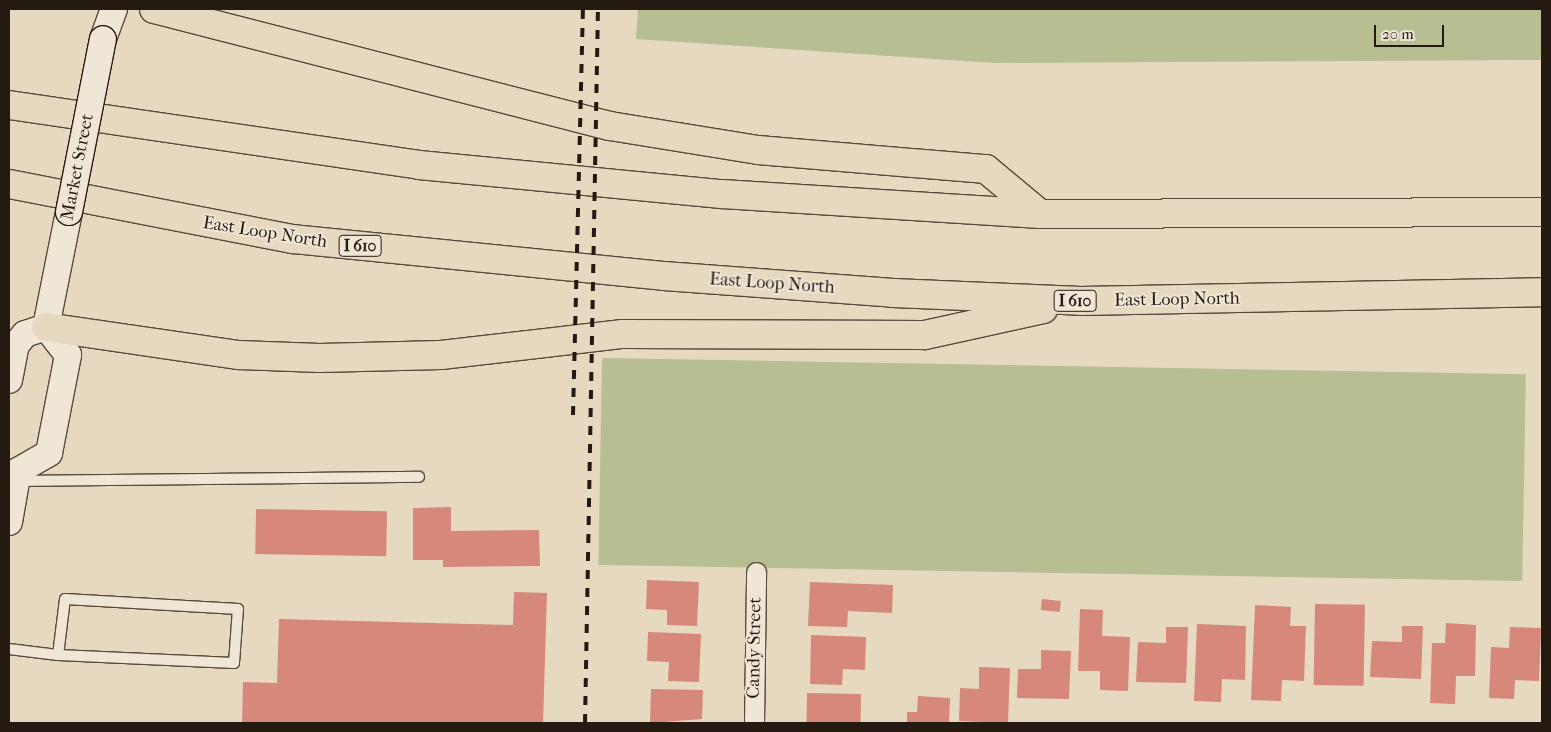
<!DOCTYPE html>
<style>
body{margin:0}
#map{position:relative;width:1551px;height:732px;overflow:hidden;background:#e7d8c0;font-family:"IM FELL French Canon",serif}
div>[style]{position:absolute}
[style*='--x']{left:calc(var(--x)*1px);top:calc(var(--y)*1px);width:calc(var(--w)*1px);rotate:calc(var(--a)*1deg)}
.green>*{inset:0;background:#b6be92;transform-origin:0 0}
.building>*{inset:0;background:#d6887b;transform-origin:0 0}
.roads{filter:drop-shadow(1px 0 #564a3d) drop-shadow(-1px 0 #564a3d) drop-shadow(0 1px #564a3d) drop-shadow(0 -1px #564a3d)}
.lane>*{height:10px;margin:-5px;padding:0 5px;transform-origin:5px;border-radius:5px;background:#efe6d6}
.street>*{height:19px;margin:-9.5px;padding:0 9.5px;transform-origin:9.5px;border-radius:9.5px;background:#efe6d6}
.secondary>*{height:26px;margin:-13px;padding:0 13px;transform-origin:13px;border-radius:13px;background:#efe6d6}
.highway>*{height:28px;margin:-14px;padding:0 14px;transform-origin:14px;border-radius:14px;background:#e7d8c0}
.rail>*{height:4px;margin-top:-2px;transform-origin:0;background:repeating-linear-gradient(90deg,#251a11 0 9px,transparent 0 18px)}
.bridges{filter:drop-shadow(1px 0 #251a11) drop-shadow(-1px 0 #251a11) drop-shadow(0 1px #251a11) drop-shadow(0 -1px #251a11)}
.secondary-bridge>*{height:26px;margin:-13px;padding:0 13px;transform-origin:13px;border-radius:13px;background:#efe6d6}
span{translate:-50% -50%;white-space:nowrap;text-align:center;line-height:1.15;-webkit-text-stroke:4px #efe6d6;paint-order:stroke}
.shield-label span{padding:1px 4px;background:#efe6d6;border:1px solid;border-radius:4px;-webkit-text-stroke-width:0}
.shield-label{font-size:16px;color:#251a11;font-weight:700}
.street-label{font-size:18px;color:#251a11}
.frame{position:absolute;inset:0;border:10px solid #251a11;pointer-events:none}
.scale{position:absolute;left:1374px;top:25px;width:70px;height:22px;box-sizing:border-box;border:2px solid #251a11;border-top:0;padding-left:6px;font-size:15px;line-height:18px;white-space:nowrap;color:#251a11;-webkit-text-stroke:4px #efe6d6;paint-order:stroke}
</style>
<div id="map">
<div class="green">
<div style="clip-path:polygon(638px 9px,1542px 9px,1542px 60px,994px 63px,636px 39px)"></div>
<div style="left:602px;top:358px;width:924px;height:207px;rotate:1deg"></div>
</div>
<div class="building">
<div style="clip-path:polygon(451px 507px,451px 531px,539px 530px,540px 566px,443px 567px,443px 560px,413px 560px,413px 508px)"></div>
<div style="left:256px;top:509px;width:131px;height:45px;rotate:1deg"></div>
<div style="clip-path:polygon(647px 580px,699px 582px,697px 626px,667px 625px,667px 610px,646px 609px)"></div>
<div style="clip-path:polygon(810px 582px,893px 585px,892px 613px,848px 611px,847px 627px,808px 626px)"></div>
<div style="clip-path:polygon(514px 592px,547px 593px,543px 723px,242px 723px,243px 682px,277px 683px,279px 619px,513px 625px)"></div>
<div style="left:1042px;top:599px;width:19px;height:11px;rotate:6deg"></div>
<div style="left:1315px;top:604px;width:50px;height:81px;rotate:1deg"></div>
<div style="clip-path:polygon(1255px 605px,1291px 607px,1290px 626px,1306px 626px,1304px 681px,1282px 680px,1281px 701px,1251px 700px)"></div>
<div style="clip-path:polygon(1080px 609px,1103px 610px,1102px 636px,1130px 637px,1128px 691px,1100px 690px,1100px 671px,1078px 671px)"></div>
<div style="clip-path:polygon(1446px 623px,1476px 625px,1475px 676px,1456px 676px,1455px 704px,1430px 703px,1432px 643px,1445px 643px)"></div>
<div style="clip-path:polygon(1197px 624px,1246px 626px,1245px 680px,1222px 679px,1221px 702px,1194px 701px)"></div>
<div style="clip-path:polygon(1402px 626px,1423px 626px,1421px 679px,1370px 677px,1372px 641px,1402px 642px)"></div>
<div style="clip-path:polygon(1166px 627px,1188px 627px,1186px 683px,1136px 682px,1138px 642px,1166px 643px)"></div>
<div style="clip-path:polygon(1510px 627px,1541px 628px,1539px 681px,1515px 680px,1514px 699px,1489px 698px,1491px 647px,1509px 648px)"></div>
<div style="clip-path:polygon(648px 632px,701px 634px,699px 682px,668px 681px,669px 662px,647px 661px)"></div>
<div style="clip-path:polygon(811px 635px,866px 637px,865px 670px,843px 669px,842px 685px,810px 684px)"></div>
<div style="clip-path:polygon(1041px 650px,1071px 651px,1069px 699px,1017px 698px,1018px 669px,1041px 669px)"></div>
<div style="clip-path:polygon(979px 667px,1010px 668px,1008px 723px,959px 721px,960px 688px,979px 689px)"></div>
<div style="clip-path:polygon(651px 689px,703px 690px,702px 719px,650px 723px)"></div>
<div style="left:807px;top:693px;width:54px;height:30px;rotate:1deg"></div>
<div style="clip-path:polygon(918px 696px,950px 698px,949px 723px,907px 723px,907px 712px,917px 712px)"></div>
</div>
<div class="roads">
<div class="lane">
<div style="--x:17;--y:481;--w:402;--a:-0.6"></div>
<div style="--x:9;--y:649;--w:49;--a:7"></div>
<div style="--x:58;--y:655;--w:176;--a:2.6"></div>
<div style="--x:234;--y:663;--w:54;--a:-85.8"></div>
<div style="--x:238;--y:609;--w:173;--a:-176.7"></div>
<div style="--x:65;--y:599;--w:56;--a:97.1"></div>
</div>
<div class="street">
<div style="--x:754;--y:723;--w:151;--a:-89.2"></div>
</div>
<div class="secondary">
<div style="--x:103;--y:39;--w:32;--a:-70"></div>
<div style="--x:46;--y:327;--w:117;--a:-78.7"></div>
<div style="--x:9;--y:380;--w:36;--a:-79"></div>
<div style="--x:16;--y:345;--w:14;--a:-51"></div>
<div style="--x:25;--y:334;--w:22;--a:-18"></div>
<div style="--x:9;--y:522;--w:52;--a:-80"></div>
<div style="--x:18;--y:471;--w:36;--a:-30"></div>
<div style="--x:49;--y:453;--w:100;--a:-79"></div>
<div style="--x:68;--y:355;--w:36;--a:-128"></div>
</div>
<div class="highway">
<div style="--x:154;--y:9;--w:471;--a:14.4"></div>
<div style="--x:610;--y:126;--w:150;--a:9.2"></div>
<div style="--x:758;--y:150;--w:229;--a:4.8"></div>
<div style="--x:986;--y:169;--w:70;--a:39.8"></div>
<div style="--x:9;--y:105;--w:414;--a:8.3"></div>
<div style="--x:419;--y:165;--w:304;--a:5.5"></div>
<div style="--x:722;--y:194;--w:319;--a:3.6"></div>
<div style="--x:1040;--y:214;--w:502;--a:-0.23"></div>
<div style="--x:9;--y:184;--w:289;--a:11"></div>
<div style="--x:293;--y:239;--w:373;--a:5.7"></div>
<div style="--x:664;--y:276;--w:230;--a:4.2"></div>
<div style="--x:893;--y:293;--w:188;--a:2.4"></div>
<div style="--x:1081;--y:301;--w:461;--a:-1.1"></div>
<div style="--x:46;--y:327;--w:195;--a:8.3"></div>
<div style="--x:239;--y:355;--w:81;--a:2.1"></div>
<div style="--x:320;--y:358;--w:121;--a:-1.4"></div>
<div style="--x:441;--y:355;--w:183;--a:-6.6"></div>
<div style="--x:623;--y:334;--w:302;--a:0.2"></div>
<div style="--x:925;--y:335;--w:121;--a:-12.4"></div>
</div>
</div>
<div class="rail">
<div style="--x:573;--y:415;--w:406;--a:-88.6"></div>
<div style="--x:585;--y:723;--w:714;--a:-88.96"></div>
</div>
<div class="bridges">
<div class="secondary-bridge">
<div style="--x:69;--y:212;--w:176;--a:-78.9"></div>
</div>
</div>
<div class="shield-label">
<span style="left:360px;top:246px">I 610</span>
<span style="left:1075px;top:301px">I 610</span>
</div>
<div class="street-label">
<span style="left:78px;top:167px;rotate:-79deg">Market Street</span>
<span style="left:265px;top:233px;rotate:9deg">East Loop North</span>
<span style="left:772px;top:284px;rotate:4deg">East Loop North</span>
<span style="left:1177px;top:300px;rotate:-1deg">East Loop North</span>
<span style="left:755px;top:648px;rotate:-89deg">Candy Street</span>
</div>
<div class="frame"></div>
<div class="scale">20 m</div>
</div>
